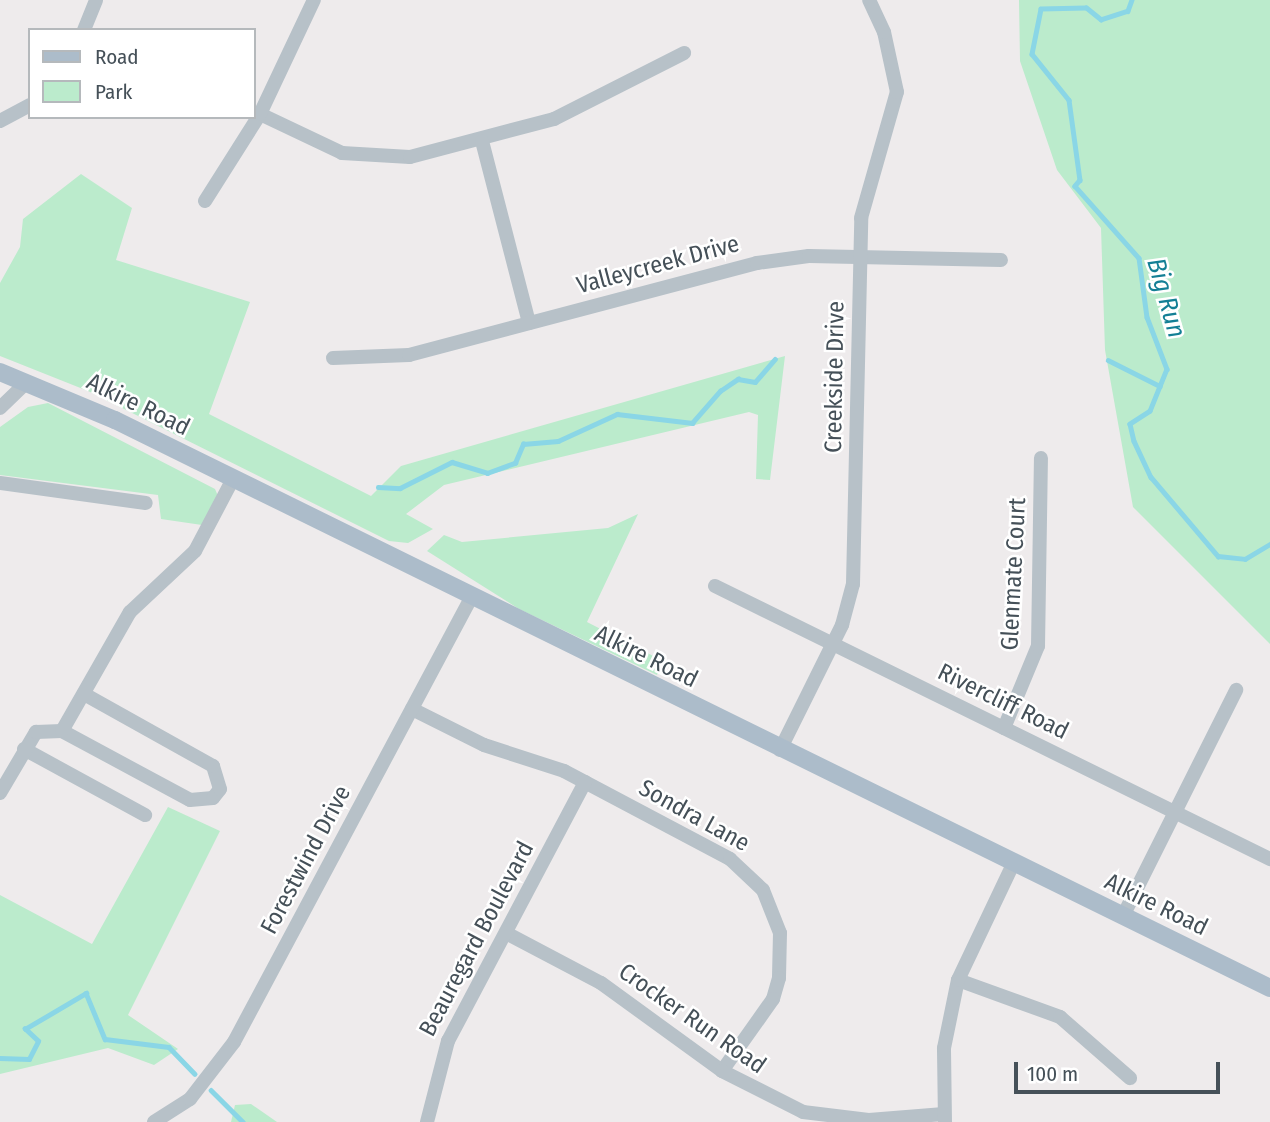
<!DOCTYPE html>
<style>
body{margin:0}
#map{position:relative;width:1270px;height:1122px;overflow:hidden;background:#eeebec;font-family:"Fira Sans Condensed",sans-serif}
div>[style]{position:absolute}
[style*='--x']{left:calc(var(--x)*1px);top:calc(var(--y)*1px);width:calc(var(--w)*1px);rotate:calc(var(--a)*1deg)}
.green>*{inset:0;background:#bbebcc}
.stream>*{height:4.5px;margin:-2.25px;padding:0 2.25px;transform-origin:2.25px;border-radius:2.25px;background:#8ad6e6}
.minor>*{height:14px;margin:-7px;padding:0 7px;transform-origin:7px;border-radius:7px;background:#b7c1c8}
.major>*{height:18px;margin:-9px;padding:0 9px;transform-origin:9px;border-radius:9px;background:#acbcca}
span{translate:-50% -50%;white-space:nowrap;text-align:center;line-height:1.15;-webkit-text-stroke:5px #fff;paint-order:stroke}
.street-label{font-size:24px;color:#455058}
.water-label{font-size:26px;color:#137f95;font-style:italic}
.legend{position:absolute;left:28px;top:28px;width:228px;height:91px;box-sizing:border-box;background:#fff;border:2px solid #b5b9bc;margin:0;padding:9px 12px;list-style:none;font-size:21px;color:#455058}
.legend li{display:flex;align-items:center;gap:14px;height:35px}
.legend b{width:35px;border:2px solid #b5b9bc}
.scale{position:absolute;left:1014px;top:1062px;width:206px;height:32px;box-sizing:border-box;border:4px solid #455058;border-top:0;padding-left:9px;font-size:21px;line-height:24px;white-space:nowrap;color:#455058;-webkit-text-stroke:5px #fff;paint-order:stroke}
</style>
<div id="map">
<div class="green">
<div style="clip-path:polygon(1019px 0,1270px 0,1270px 644px,1133px 507px,1105px 350px,1101px 228px,1057px 170px,1020px 61px)"></div>
<div style="clip-path:polygon(81px 174px,132px 208px,116px 260px,250px 302px,209px 414px,371px 496px,401px 466px,785px 356px,770px 480px,756px 479px,758px 415px,749px 412px,444px 485px,406px 514px,433px 529px,408px 543px,389px 541px,88px 391px,0 356px,0 283px,20px 247px,23px 219px)"></div>
<div style="clip-path:polygon(48px 403px,215px 489px,218px 496px,202px 525px,161px 519px,158px 495px,0 475px,0 427px,28px 407px)"></div>
<div style="clip-path:polygon(638px 514px,587px 622px,663px 661px,657px 675px,519px 609px,427px 551px,444px 535px,462px 542px,608px 528px)"></div>
<div style="clip-path:polygon(168px 807px,220px 831px,128px 1015px,178px 1049px,154px 1065px,108px 1048px,0 1074px,0 895px,92px 944px)"></div>
<div style="clip-path:polygon(251px 1104px,277px 1122px,231px 1122px,235px 1105px)"></div>
</div>
<div class="stream">
<div style="--x:1132;--y:0;--w:12;--a:110"></div>
<div style="--x:1128;--y:11;--w:28;--a:162"></div>
<div style="--x:1101;--y:20;--w:19;--a:-141"></div>
<div style="--x:1086;--y:8;--w:45;--a:178.7"></div>
<div style="--x:1041;--y:9;--w:46;--a:101.3"></div>
<div style="--x:1032;--y:54;--w:59;--a:51.2"></div>
<div style="--x:1069;--y:100;--w:81;--a:82.2"></div>
<div style="--x:1080;--y:180;--w:8;--a:130"></div>
<div style="--x:1075;--y:186;--w:96;--a:48.4"></div>
<div style="--x:1139;--y:258;--w:60;--a:82.3"></div>
<div style="--x:1147;--y:317;--w:56;--a:69"></div>
<div style="--x:1167;--y:369;--w:45;--a:112"></div>
<div style="--x:1150;--y:411;--w:24;--a:147"></div>
<div style="--x:1130;--y:424;--w:17;--a:77"></div>
<div style="--x:1134;--y:441;--w:40;--a:65"></div>
<div style="--x:1151;--y:477;--w:104;--a:49.7"></div>
<div style="--x:1218;--y:556;--w:27;--a:6"></div>
<div style="--x:1245;--y:559;--w:29;--a:-31"></div>
<div style="--x:1108;--y:360;--w:58;--a:26.6"></div>
<div style="--x:378;--y:487;--w:22;--a:3"></div>
<div style="--x:400;--y:488;--w:58;--a:-26.6"></div>
<div style="--x:452;--y:462;--w:37;--a:17"></div>
<div style="--x:487;--y:473;--w:30;--a:-20"></div>
<div style="--x:515;--y:463;--w:21;--a:-67"></div>
<div style="--x:523;--y:444;--w:35;--a:-5"></div>
<div style="--x:558;--y:441;--w:65;--a:-24.6"></div>
<div style="--x:617;--y:414;--w:76;--a:6.8"></div>
<div style="--x:692;--y:423;--w:43;--a:-48.8"></div>
<div style="--x:720;--y:391;--w:22;--a:-34"></div>
<div style="--x:738;--y:379;--w:17;--a:10"></div>
<div style="--x:755;--y:382;--w:30;--a:-49"></div>
<div style="--x:0;--y:1058;--w:29;--a:2"></div>
<div style="--x:29;--y:1059;--w:20;--a:-63"></div>
<div style="--x:38;--y:1041;--w:18;--a:-137"></div>
<div style="--x:25;--y:1029;--w:71;--a:-30.5"></div>
<div style="--x:86;--y:993;--w:50;--a:67.6"></div>
<div style="--x:105;--y:1039;--w:64;--a:7.1"></div>
<div style="--x:169;--y:1047;--w:37;--a:46"></div>
<div style="--x:211;--y:1090;--w:45;--a:45"></div>
</div>
<div class="minor">
<div style="--x:84;--y:30;--w:32;--a:-68"></div>
<div style="--x:260;--y:114;--w:91;--a:25.4"></div>
<div style="--x:342;--y:153;--w:68;--a:3.4"></div>
<div style="--x:410;--y:157;--w:149;--a:-14.8"></div>
<div style="--x:554;--y:119;--w:146;--a:-26.9"></div>
<div style="--x:0;--y:121;--w:34;--a:-28"></div>
<div style="--x:482;--y:141;--w:188;--a:75.5"></div>
<div style="--x:205;--y:201;--w:103;--a:-57.7"></div>
<div style="--x:260;--y:114;--w:126;--a:-64.7"></div>
<div style="--x:333;--y:358;--w:76;--a:-2.3"></div>
<div style="--x:409;--y:355;--w:360;--a:-14.8"></div>
<div style="--x:757;--y:263;--w:52;--a:-7.7"></div>
<div style="--x:809;--y:256;--w:192;--a:1.2"></div>
<div style="--x:0;--y:408;--w:36;--a:-44"></div>
<div style="--x:0;--y:483;--w:147;--a:7.8"></div>
<div style="--x:715;--y:586;--w:619;--a:26.19"></div>
<div style="--x:412;--y:709;--w:80;--a:26.6"></div>
<div style="--x:484;--y:745;--w:84;--a:18"></div>
<div style="--x:564;--y:771;--w:188;--a:27.9"></div>
<div style="--x:730;--y:859;--w:45;--a:43.2"></div>
<div style="--x:763;--y:890;--w:46;--a:68.4"></div>
<div style="--x:780;--y:933;--w:45;--a:91.3"></div>
<div style="--x:779;--y:978;--w:22;--a:106"></div>
<div style="--x:773;--y:999;--w:88;--a:125.3"></div>
<div style="--x:1004;--y:728;--w:89;--a:-67.5"></div>
<div style="--x:1038;--y:646;--w:188;--a:-89.1"></div>
<div style="--x:62;--y:731;--w:145;--a:28.3"></div>
<div style="--x:190;--y:800;--w:23;--a:-5"></div>
<div style="--x:213;--y:798;--w:11;--a:-52"></div>
<div style="--x:220;--y:789;--w:24;--a:-107"></div>
<div style="--x:213;--y:766;--w:148;--a:-150.8"></div>
<div style="--x:24;--y:749;--w:138;--a:28.6"></div>
<div style="--x:780;--y:750;--w:140;--a:-63.6"></div>
<div style="--x:842;--y:625;--w:42;--a:-75"></div>
<div style="--x:853;--y:584;--w:366;--a:-88.7"></div>
<div style="--x:861;--y:218;--w:131;--a:-74.1"></div>
<div style="--x:897;--y:92;--w:61;--a:-102.2"></div>
<div style="--x:884;--y:32;--w:35;--a:-115"></div>
<div style="--x:0;--y:793;--w:71;--a:-59.5"></div>
<div style="--x:36;--y:732;--w:26;--a:-2"></div>
<div style="--x:62;--y:731;--w:137;--a:-60.3"></div>
<div style="--x:130;--y:612;--w:89;--a:-43.2"></div>
<div style="--x:195;--y:551;--w:81;--a:-62.2"></div>
<div style="--x:1123;--y:916;--w:253;--a:-63.4"></div>
<div style="--x:506;--y:933;--w:107;--a:27.8"></div>
<div style="--x:601;--y:983;--w:150;--a:36"></div>
<div style="--x:722;--y:1071;--w:91;--a:26.8"></div>
<div style="--x:803;--y:1112;--w:66;--a:6.9"></div>
<div style="--x:869;--y:1120;--w:75;--a:-4.6"></div>
<div style="--x:958;--y:980;--w:109;--a:19.9"></div>
<div style="--x:1060;--y:1017;--w:93;--a:41.1"></div>
<div style="--x:154;--y:1122;--w:43;--a:-32.6"></div>
<div style="--x:190;--y:1099;--w:72;--a:-52.3"></div>
<div style="--x:234;--y:1042;--w:503;--a:-61.91"></div>
<div style="--x:427;--y:1122;--w:84;--a:-75.5"></div>
<div style="--x:448;--y:1041;--w:293;--a:-62.1"></div>
<div style="--x:945;--y:1122;--w:74;--a:-90.8"></div>
<div style="--x:944;--y:1048;--w:69;--a:-78.4"></div>
<div style="--x:958;--y:980;--w:131;--a:-64.6"></div>
</div>
<div class="major">
<div style="--x:0;--y:372;--w:125;--a:22.7"></div>
<div style="--x:115;--y:420;--w:1287;--a:26.19"></div>
</div>
<div class="street-label">
<span style="left:658px;top:265px;rotate:-15deg">Valleycreek Drive</span>
<span style="left:835px;top:377px;rotate:-89deg">Creekside Drive</span>
<span style="left:138px;top:405px;rotate:26deg">Alkire Road</span>
<span style="left:1014px;top:574px;rotate:-87deg">Glenmate Court</span>
<span style="left:646px;top:657px;rotate:26deg">Alkire Road</span>
<span style="left:1003px;top:702px;rotate:26deg">Rivercliff Road</span>
<span style="left:694px;top:816px;rotate:29deg">Sondra Lane</span>
<span style="left:306px;top:860px;rotate:-62deg">Forestwind Drive</span>
<span style="left:1156px;top:905px;rotate:26deg">Alkire Road</span>
<span style="left:477px;top:939px;rotate:-62deg">Beauregard Boulevard</span>
<span style="left:692px;top:1019px;rotate:35deg">Crocker Run Road</span>
</div>
<div class="water-label">
<span style="left:1166px;top:298px;rotate:74deg">Big Run</span>
</div>
<ul class="legend">
<li><b style="height:9px;background:#acbcca"></b>Road</li>
<li><b style="height:19px;background:#bbebcc"></b>Park</li>
</ul>
<div class="scale">100 m</div>
</div>
